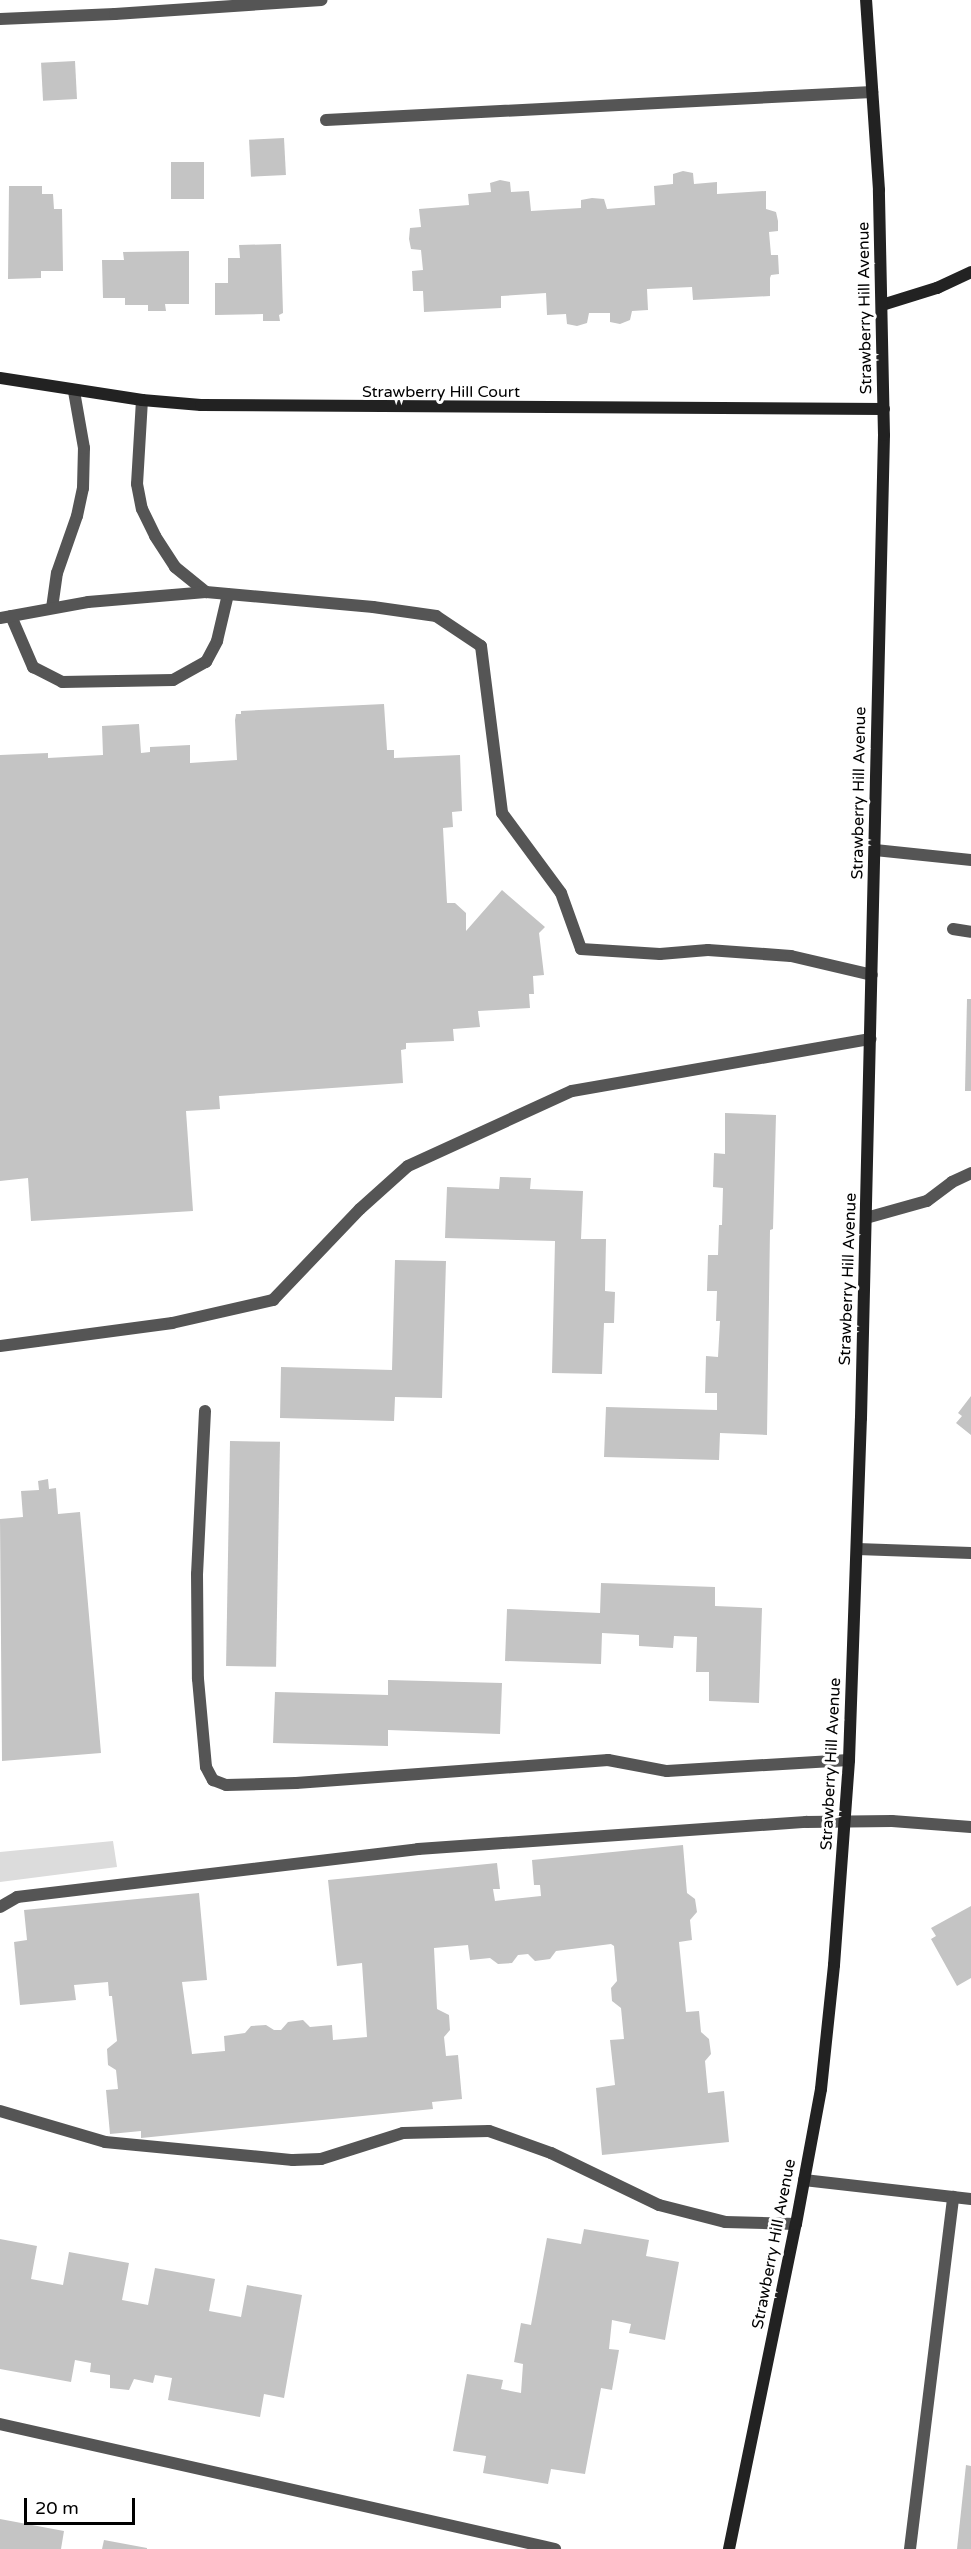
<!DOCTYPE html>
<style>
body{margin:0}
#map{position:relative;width:971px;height:2549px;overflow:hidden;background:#fff;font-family:"Varela Round",sans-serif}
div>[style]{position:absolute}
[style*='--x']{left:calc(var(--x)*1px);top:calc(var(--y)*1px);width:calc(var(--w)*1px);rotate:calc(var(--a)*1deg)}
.green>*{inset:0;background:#dcdcdc}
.building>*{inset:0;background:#c4c4c4;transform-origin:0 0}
.lane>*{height:12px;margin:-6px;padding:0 6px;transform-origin:6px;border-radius:6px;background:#555}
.street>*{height:12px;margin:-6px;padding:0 6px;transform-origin:6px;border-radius:6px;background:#555}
.secondary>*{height:12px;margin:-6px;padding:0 6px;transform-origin:6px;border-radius:6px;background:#222}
span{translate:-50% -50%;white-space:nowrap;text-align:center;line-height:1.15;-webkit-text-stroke:6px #fff;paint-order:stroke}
.street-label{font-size:16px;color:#000}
.scale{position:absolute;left:24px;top:2498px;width:111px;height:27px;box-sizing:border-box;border:3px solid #000;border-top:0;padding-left:8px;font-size:18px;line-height:21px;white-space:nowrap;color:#000;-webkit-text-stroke:4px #fff;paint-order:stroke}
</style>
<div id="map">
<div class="green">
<div style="clip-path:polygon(113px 1841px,117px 1867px,0 1882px,0 1852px)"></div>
</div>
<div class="building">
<div style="left:75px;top:61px;width:38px;height:34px;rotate:87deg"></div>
<div style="left:284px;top:138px;width:37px;height:35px;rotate:87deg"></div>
<div style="left:171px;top:162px;width:33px;height:37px"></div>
<div style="clip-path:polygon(683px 171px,693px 173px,694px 184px,717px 182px,717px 194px,766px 191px,766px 209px,776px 212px,778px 221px,778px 231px,769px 232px,771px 255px,778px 255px,779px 274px,771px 275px,770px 278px,770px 296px,693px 300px,692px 287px,647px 289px,648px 310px,632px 311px,630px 320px,620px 324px,610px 322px,610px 313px,589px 313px,587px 323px,577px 326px,567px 324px,566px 314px,547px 315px,546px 293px,501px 296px,501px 308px,424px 312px,423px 291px,413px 291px,412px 271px,423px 270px,421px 250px,411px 249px,409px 239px,410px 228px,421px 227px,419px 209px,469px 205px,468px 194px,491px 192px,490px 183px,500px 180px,510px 182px,511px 192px,529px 191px,531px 211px,581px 208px,581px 200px,592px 198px,604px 199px,607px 209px,655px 205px,654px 186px,673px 184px,673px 174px)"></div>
<div style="clip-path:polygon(9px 186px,42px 186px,42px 194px,53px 194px,54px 209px,62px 209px,63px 271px,41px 271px,41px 278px,8px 279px)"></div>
<div style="clip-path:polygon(281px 244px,283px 313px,279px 315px,280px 321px,263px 321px,263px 314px,215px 315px,215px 283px,228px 283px,228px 258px,240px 258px,239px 245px)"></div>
<div style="clip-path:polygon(189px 251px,189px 304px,165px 304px,166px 311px,148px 311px,148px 305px,125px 305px,125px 298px,103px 298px,102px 260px,124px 260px,123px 252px)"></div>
<div style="clip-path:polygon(384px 704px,387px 750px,394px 750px,394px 758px,460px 755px,462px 811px,452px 812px,453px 827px,443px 828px,447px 903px,455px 903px,466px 913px,466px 931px,502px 890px,545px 927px,539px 933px,544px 975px,533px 976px,534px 994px,529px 994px,530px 1008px,478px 1011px,480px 1027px,453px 1029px,454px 1041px,406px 1043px,406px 1049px,401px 1050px,403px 1083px,219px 1096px,220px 1109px,186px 1111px,193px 1211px,31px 1221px,28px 1178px,0 1181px,0 755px,48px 753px,48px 758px,103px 755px,102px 726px,139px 724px,141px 753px,150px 752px,150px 747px,190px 745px,190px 763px,237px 760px,235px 720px,236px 714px,241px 714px,241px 711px)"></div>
<div style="clip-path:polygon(967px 999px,971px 999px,971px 1091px,965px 1091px)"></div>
<div style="clip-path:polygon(725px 1113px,776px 1115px,773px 1229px,770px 1230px,767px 1435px,720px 1433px,719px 1460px,604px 1457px,606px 1407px,717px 1410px,717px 1393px,705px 1393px,706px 1356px,718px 1357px,720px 1321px,716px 1321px,717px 1291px,707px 1291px,708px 1255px,718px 1255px,719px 1225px,722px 1225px,723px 1188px,713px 1187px,714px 1153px,725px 1154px)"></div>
<div style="clip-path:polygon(500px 1177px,531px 1178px,530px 1189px,583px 1191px,581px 1239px,606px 1239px,605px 1291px,615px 1292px,614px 1323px,604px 1323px,602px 1374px,552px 1373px,555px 1241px,445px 1238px,447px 1187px,499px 1189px)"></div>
<div style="clip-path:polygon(395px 1260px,446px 1261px,442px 1398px,395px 1397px,394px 1421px,280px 1418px,281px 1367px,392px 1370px)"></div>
<div style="clip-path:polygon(971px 1396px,971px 1435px,956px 1423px,962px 1416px,958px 1413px)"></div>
<div style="left:230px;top:1441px;width:50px;height:225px;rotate:1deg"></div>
<div style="clip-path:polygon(48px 1479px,49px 1489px,56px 1488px,58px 1514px,80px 1512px,101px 1753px,2px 1761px,0 1519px,23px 1517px,21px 1491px,39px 1490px,38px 1481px)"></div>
<div style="clip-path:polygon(601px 1583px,715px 1587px,715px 1606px,762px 1608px,759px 1703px,709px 1701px,709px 1672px,696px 1672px,697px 1637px,674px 1636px,673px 1648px,639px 1646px,639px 1635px,602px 1633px,601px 1664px,505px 1661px,507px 1609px,600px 1613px)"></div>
<div style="clip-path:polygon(388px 1680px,502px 1683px,500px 1734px,388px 1730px,388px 1746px,273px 1743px,275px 1692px,388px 1695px)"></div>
<div style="clip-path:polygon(683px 1845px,687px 1893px,695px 1899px,697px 1912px,690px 1920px,692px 1940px,679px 1942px,686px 2012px,699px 2011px,701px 2032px,709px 2039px,711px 2054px,705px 2061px,708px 2093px,724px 2091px,729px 2142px,602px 2155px,596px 2088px,615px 2085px,610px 2040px,624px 2039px,621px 2008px,612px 2001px,611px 1988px,617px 1981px,614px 1946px,611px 1944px,556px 1951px,550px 1959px,535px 1961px,528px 1954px,518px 1955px,512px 1963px,498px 1964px,490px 1958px,470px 1960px,468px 1945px,434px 1948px,437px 2009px,449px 2015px,450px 2030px,444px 2037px,446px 2056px,458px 2055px,462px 2099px,432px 2102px,433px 2109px,141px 2138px,141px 2131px,110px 2134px,106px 2090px,118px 2089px,116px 2070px,108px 2065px,107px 2049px,117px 2041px,112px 1996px,109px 1996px,108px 1982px,74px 1985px,76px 2000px,20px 2005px,14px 1942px,27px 1940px,24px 1910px,199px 1893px,207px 1980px,182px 1982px,192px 2054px,225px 2051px,224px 2036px,245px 2033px,251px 2026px,266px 2025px,274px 2030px,281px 2030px,288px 2022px,303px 2020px,310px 2027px,332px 2025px,333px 2040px,367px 2037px,362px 1963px,337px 1966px,328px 1880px,497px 1863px,500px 1889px,493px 1889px,495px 1901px,541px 1896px,540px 1885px,534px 1885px,532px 1860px)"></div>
<div style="clip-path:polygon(971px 1906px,971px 1978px,957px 1986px,931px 1939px,936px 1936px,931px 1928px)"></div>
<div style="clip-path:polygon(584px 2229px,649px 2240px,646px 2256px,679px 2262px,665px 2340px,629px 2333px,631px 2324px,612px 2320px,609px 2349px,619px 2350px,612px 2390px,601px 2388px,585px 2474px,551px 2469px,548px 2484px,483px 2473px,486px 2456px,453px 2451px,467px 2374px,503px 2380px,501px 2389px,521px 2393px,523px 2364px,514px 2362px,521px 2323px,531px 2325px,547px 2238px,581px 2244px)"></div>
<div style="clip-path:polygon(0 2239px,37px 2246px,31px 2279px,63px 2285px,69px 2252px,129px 2263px,122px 2300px,148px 2305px,155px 2268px,215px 2279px,209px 2311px,241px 2317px,247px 2285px,302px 2295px,284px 2398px,264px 2394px,260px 2417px,168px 2400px,172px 2378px,155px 2375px,153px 2383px,134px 2379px,129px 2390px,110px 2388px,110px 2375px,90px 2372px,91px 2363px,75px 2360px,71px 2382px,0 2369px)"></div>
<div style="clip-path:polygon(966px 2465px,971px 2466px,971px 2549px,957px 2549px)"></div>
<div style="clip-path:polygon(0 2519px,64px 2531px,61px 2549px,0 2549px)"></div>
<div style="clip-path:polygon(104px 2540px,147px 2548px,147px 2549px,102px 2549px)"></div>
</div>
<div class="lane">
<div style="--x:0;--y:19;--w:115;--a:-2.5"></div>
<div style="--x:115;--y:14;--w:207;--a:-3.9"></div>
<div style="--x:326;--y:120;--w:547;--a:-2.94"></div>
<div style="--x:142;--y:400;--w:84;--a:93.4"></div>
<div style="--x:137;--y:484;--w:25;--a:79"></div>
<div style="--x:142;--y:509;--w:30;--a:64"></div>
<div style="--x:155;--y:536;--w:37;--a:57"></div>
<div style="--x:175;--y:567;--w:40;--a:39"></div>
<div style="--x:52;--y:608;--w:35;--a:-82"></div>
<div style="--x:57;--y:573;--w:60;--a:-70.7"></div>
<div style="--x:77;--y:516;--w:29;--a:-78"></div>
<div style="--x:83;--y:488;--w:40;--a:-88.6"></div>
<div style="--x:84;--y:448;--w:58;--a:-100"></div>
<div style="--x:11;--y:616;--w:56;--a:66.7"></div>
<div style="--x:33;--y:667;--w:33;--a:27"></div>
<div style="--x:62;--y:682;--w:111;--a:-1"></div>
<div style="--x:173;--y:680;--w:38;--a:-29"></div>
<div style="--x:206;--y:662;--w:24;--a:-62"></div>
<div style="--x:217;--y:641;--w:48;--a:-76.8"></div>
<div style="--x:0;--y:618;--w:89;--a:-10.3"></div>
<div style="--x:88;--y:602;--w:118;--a:-4.8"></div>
<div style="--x:206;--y:592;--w:168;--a:5.1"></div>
<div style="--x:373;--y:607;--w:64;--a:8.1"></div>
<div style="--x:436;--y:616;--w:54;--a:33.7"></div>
<div style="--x:481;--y:646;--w:168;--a:82.8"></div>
<div style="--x:502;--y:813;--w:99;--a:53.6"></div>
<div style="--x:561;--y:893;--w:59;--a:70.3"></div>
<div style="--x:581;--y:949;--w:79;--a:3.6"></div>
<div style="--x:660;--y:954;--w:48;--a:-4.8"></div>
<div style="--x:708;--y:950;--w:83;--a:4.1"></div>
<div style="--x:791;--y:956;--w:83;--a:13.2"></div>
<div style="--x:953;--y:929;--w:18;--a:9"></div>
<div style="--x:866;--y:1218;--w:63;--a:-15.6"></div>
<div style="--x:927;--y:1201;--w:31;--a:-37"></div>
<div style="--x:952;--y:1182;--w:21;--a:-25"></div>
<div style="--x:0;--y:1346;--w:174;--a:-7.6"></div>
<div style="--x:172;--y:1323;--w:104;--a:-12.8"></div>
<div style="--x:273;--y:1300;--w:126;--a:-46.3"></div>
<div style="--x:360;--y:1209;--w:64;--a:-41.9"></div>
<div style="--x:408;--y:1166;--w:180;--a:-24.6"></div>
<div style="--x:572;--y:1091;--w:303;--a:-9.9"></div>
<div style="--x:205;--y:1411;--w:163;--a:92.8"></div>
<div style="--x:197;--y:1574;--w:105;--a:89.5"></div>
<div style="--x:198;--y:1679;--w:88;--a:84.8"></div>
<div style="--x:206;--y:1767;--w:15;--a:62"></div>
<div style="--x:213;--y:1780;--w:14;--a:21"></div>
<div style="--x:226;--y:1785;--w:70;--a:-1.6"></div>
<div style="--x:296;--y:1783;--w:313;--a:-4.2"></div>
<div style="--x:608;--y:1760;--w:60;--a:10.6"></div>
<div style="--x:667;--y:1771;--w:182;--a:-3.5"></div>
<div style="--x:857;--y:1549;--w:114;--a:2"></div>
<div style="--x:0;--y:1907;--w:20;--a:-30"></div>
<div style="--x:17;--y:1897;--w:404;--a:-6.8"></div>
<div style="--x:418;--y:1849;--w:389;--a:-4"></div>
<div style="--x:806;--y:1822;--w:86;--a:-0.7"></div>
<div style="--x:892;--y:1821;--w:79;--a:4.3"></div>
<div style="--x:0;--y:2111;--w:109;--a:16.4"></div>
<div style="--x:105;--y:2142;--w:189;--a:5.5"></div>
<div style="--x:293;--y:2160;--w:28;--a:-2"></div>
<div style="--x:321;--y:2159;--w:86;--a:-17.6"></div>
<div style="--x:403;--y:2133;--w:86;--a:-1.3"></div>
<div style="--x:489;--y:2131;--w:66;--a:19.5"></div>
<div style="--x:551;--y:2153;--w:120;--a:25.7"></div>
<div style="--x:659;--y:2205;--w:68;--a:14.4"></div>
<div style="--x:725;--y:2222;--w:71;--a:1.6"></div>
<div style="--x:804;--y:2180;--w:168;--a:6.5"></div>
<div style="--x:0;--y:2424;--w:569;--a:12.69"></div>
<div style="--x:910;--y:2549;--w:355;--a:-83"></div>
</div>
<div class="street">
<div style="--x:875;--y:850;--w:97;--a:5.9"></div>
</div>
<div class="secondary">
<div style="--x:882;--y:305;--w:58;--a:-17.2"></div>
<div style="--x:937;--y:288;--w:38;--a:-25"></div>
<div style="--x:0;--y:378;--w:144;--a:8.8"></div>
<div style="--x:142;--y:400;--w:59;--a:4.8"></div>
<div style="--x:201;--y:405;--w:683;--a:0.34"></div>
<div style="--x:729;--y:2549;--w:332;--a:-78.4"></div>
<div style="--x:796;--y:2224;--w:137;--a:-79.5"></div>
<div style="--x:821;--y:2089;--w:125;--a:-84"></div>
<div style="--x:834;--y:1965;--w:206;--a:-85.8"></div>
<div style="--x:849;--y:1760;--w:342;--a:-88"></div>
<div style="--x:861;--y:1418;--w:983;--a:-88.66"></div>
<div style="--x:884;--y:435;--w:245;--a:-91.2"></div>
<div style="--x:879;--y:190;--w:190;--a:-93.9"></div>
</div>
<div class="street-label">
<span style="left:865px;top:308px;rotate:-91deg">Strawberry Hill Avenue</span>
<span style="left:441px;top:392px">Strawberry Hill Court</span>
<span style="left:859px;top:793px;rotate:-89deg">Strawberry Hill Avenue</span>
<span style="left:848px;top:1279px;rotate:-88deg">Strawberry Hill Avenue</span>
<span style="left:831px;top:1764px;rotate:-87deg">Strawberry Hill Avenue</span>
<span style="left:774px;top:2244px;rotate:-79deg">Strawberry Hill Avenue</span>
</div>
<div class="scale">20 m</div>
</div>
